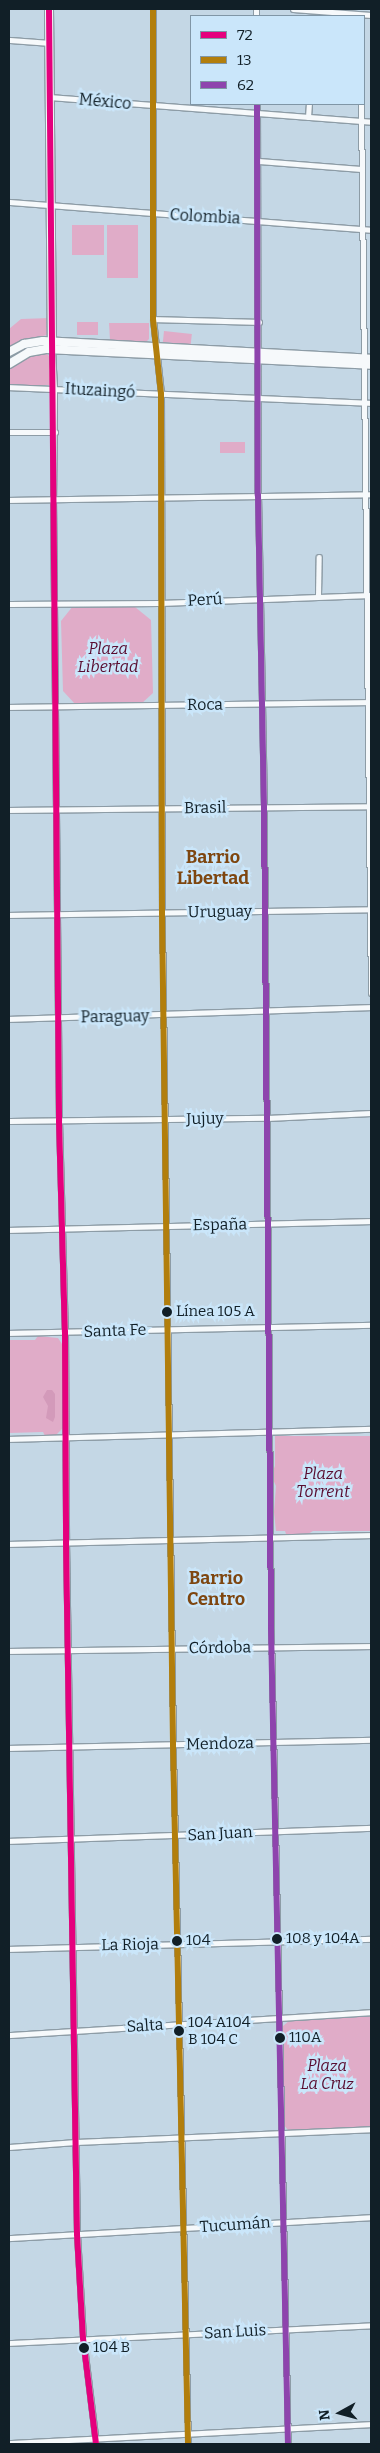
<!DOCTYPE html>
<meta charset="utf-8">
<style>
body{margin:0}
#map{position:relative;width:380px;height:2453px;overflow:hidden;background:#c4d7e5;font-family:Bitter,serif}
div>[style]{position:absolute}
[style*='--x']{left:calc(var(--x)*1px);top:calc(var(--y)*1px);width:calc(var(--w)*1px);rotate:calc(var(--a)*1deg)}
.green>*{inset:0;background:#e0acc8;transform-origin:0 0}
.forest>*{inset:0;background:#d39aba}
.roads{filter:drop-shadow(1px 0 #8d9ca6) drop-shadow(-1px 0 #8d9ca6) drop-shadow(0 1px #8d9ca6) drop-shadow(0 -1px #8d9ca6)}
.minor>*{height:5px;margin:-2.5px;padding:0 2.5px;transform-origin:2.5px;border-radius:2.5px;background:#f6f9fb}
.secondary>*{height:8px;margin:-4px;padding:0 4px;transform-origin:4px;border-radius:4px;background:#f6f9fb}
.bus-1>*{height:6px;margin:-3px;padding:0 3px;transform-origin:3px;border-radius:3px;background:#e5007d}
.bus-2>*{height:6px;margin:-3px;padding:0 3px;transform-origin:3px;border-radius:3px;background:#b27e0c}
.bus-3>*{height:6px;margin:-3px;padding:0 3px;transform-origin:3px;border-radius:3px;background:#8e44ad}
.dots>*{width:14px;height:14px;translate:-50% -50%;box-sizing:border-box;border:2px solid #cae6fa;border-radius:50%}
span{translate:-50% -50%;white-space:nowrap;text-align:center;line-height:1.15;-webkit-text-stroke:5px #cae6fa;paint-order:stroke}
.bus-label{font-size:15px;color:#111f27}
.left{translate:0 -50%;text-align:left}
.street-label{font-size:16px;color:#111f27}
.park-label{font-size:16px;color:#590c30;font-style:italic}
.neighbourhood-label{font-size:18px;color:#7e4610;font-weight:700}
.frame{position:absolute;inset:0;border:10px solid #111f27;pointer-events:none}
.legend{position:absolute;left:190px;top:15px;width:175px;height:90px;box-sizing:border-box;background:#cae6fa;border:1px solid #8096a6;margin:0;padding:6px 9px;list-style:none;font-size:15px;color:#111f27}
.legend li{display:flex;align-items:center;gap:10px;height:25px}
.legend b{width:25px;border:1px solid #8096a6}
.north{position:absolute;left:315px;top:2388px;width:50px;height:50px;-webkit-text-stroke:4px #cae6fa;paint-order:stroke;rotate:263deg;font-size:14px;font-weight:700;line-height:20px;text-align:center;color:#111f27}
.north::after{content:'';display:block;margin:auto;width:18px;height:22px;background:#111f27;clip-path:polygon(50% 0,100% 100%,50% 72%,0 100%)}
</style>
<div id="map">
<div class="green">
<div style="left:104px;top:225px;width:30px;height:32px;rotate:90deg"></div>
<div style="left:138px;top:225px;width:53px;height:31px;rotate:90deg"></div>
<div style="clip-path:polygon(50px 318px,50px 332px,48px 335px,27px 339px,9px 348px,9px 329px,21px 319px)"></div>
<div style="left:98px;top:322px;width:13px;height:21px;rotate:90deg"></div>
<div style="clip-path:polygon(109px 323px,149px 323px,149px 339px,146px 342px,110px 340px)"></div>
<div style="left:164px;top:331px;width:28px;height:11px;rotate:6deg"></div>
<div style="clip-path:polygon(46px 353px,51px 358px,50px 385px,9px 386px,9px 369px,24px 358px)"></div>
<div style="left:220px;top:442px;width:25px;height:11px"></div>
<div style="clip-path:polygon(73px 606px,135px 607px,151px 620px,153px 693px,141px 704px,76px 705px,63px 691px,61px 621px)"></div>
<div style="clip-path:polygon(38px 1336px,58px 1338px,62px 1344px,63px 1428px,55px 1436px,45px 1436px,43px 1432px,9px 1433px,9px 1340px,35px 1340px)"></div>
<div style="clip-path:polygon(275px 1436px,370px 1436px,371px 1531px,313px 1531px,306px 1535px,294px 1535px,286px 1534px,285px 1531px,276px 1531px,274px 1512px,276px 1486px,271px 1475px,275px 1466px)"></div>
<div style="clip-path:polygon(371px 2016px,371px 2128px,288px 2130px,283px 2124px,283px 2026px,289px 2021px,301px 2021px,302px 2018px,313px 2020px)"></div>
</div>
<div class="forest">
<div style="clip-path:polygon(47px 1390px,52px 1390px,55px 1394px,55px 1417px,53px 1422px,46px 1418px,48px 1406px,43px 1397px)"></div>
</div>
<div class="roads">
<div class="minor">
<div style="--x:153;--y:9;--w:310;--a:90"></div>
<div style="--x:153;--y:319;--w:75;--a:83.9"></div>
<div style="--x:161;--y:394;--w:519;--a:89.89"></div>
<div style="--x:162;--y:913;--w:832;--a:89.24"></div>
<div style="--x:173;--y:1745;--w:699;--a:88.77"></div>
<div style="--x:256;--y:9;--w:7;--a:90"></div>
<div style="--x:293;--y:9;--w:78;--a:4.4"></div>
<div style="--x:9;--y:40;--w:39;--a:4"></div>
<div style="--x:49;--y:97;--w:323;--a:4.4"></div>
<div style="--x:257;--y:104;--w:391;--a:89.9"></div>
<div style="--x:258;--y:495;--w:312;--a:88.9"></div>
<div style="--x:264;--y:807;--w:821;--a:89.51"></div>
<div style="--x:271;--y:1628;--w:816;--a:88.81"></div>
<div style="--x:361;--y:104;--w:889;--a:89.36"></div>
<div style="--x:308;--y:117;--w:13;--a:-86"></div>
<div style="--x:258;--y:161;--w:104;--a:4.4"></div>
<div style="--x:9;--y:202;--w:363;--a:4.4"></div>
<div style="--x:153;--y:319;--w:106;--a:1.6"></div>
<div style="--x:52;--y:349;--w:40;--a:87.1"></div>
<div style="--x:54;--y:389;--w:111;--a:90.5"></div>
<div style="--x:53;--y:500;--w:621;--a:89.45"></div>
<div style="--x:59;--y:1121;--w:211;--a:88.4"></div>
<div style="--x:65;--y:1332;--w:210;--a:89.7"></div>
<div style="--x:66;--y:1542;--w:692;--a:89.09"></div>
<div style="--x:77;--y:2234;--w:104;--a:86.7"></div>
<div style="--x:83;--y:2338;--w:107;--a:83"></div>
<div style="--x:9;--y:387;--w:362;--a:2.5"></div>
<div style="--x:9;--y:432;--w:46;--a:0"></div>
<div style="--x:9;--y:500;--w:362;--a:-0.9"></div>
<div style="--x:318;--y:596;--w:39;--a:-89"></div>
<div style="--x:9;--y:604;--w:151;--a:-0.4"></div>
<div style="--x:160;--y:603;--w:211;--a:-2.2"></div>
<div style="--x:9;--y:707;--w:362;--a:-0.8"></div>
<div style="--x:9;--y:810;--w:362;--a:-0.6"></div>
<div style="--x:9;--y:915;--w:362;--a:-0.9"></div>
<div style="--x:9;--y:1019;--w:362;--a:-1.9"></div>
<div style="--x:9;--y:1121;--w:258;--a:-0.7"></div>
<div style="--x:267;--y:1118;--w:104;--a:-2.8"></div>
<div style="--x:9;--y:1230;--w:362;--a:-1.4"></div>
<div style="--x:9;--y:1333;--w:362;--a:-1.3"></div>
<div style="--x:9;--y:1439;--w:362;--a:-1.6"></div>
<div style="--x:9;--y:1544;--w:362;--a:-1.4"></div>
<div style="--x:9;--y:1651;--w:362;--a:-0.8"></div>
<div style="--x:9;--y:1748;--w:362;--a:-1.3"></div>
<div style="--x:9;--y:1841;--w:362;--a:-2.1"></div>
<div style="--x:9;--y:1949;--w:362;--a:-1.6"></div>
<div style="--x:9;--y:2035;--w:363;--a:-3.6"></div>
<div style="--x:9;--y:2147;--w:67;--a:-4.3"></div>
<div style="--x:76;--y:2142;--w:295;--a:-2.5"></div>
<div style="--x:9;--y:2238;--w:363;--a:-3.3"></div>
<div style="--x:9;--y:2343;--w:362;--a:-2.8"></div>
<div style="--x:9;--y:2443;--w:362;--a:-3"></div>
</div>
<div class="secondary">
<div style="--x:49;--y:9;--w:338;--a:89.5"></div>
<div style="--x:9;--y:352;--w:17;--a:-28"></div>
<div style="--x:24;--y:344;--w:19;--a:-9"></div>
<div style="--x:43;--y:341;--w:328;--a:3.1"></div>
<div style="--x:9;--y:364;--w:23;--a:-31"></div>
<div style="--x:29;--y:352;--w:17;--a:-10"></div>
<div style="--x:46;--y:349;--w:325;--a:2.8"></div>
</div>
</div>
<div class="bus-1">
<div style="--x:49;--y:9;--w:1112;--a:89.48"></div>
<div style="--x:59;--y:1121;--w:211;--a:88.4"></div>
<div style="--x:65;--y:1332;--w:210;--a:89.7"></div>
<div style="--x:66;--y:1542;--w:692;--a:89.09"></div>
<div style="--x:77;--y:2234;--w:104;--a:86.7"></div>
<div style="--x:83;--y:2338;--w:107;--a:83"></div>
</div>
<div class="bus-2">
<div style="--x:153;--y:9;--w:310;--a:90"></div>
<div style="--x:153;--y:319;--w:75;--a:83.9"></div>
<div style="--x:161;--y:394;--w:519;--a:89.89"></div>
<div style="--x:162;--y:913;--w:832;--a:89.24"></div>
<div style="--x:173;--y:1745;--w:699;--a:88.77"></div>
</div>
<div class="bus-3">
<div style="--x:257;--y:104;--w:391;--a:89.9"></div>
<div style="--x:258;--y:495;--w:312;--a:88.9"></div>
<div style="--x:264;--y:807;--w:821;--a:89.51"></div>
<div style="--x:271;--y:1628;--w:816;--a:88.81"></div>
</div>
<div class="dots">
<div style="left:167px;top:1312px;background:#111f27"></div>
<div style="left:277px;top:1939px;background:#111f27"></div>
<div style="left:177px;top:1941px;background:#111f27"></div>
<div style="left:179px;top:2031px;background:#111f27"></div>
<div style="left:280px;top:2038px;background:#111f27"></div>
<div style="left:84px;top:2348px;background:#111f27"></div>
</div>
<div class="bus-label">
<span class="left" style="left:176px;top:1312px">Línea 105 A</span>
<span class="left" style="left:286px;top:1939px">108 y 104A</span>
<span class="left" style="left:186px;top:1941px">104</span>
<span class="left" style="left:188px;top:2031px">104 A104<br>B 104 C</span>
<span class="left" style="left:289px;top:2038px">110A</span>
<span class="left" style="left:93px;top:2348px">104 B</span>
</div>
<div class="street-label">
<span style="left:105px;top:102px;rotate:5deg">México</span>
<span style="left:205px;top:217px;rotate:3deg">Colombia</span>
<span style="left:100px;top:391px;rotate:3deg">Ituzaingó</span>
<span style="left:205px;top:600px;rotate:-3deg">Perú</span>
<span style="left:205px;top:705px;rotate:-1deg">Roca</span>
<span style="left:205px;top:808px;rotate:-1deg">Brasil</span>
<span style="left:220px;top:912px;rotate:-1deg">Uruguay</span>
<span style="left:115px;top:1017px;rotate:-1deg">Paraguay</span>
<span style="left:205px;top:1119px;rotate:-1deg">Jujuy</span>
<span style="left:220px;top:1225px;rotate:-1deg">España</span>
<span style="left:115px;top:1331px;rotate:-2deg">Santa Fe</span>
<span style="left:220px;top:1648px;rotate:-1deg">Córdoba</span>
<span style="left:220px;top:1744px;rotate:-1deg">Mendoza</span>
<span style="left:220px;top:1834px;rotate:-3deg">San Juan</span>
<span style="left:130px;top:1945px;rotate:-1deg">La Rioja</span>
<span style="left:145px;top:2026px;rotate:-4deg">Salta</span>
<span style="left:235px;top:2225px;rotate:-4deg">Tucumán</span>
<span style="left:235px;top:2332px;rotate:-3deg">San Luis</span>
</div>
<div class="park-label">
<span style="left:108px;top:658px">Plaza<br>Libertad</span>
<span style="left:323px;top:1483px">Plaza<br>Torrent</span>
<span style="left:327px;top:2075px">Plaza<br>La Cruz</span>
</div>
<div class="neighbourhood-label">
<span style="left:213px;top:868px">Barrio<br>Libertad</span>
<span style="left:216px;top:1589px">Barrio<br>Centro</span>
</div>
<div class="frame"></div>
<ul class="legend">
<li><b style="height:6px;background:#e5007d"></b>72</li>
<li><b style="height:6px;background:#b27e0c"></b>13</li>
<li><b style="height:6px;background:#8e44ad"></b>62</li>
</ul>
<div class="north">N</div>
</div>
